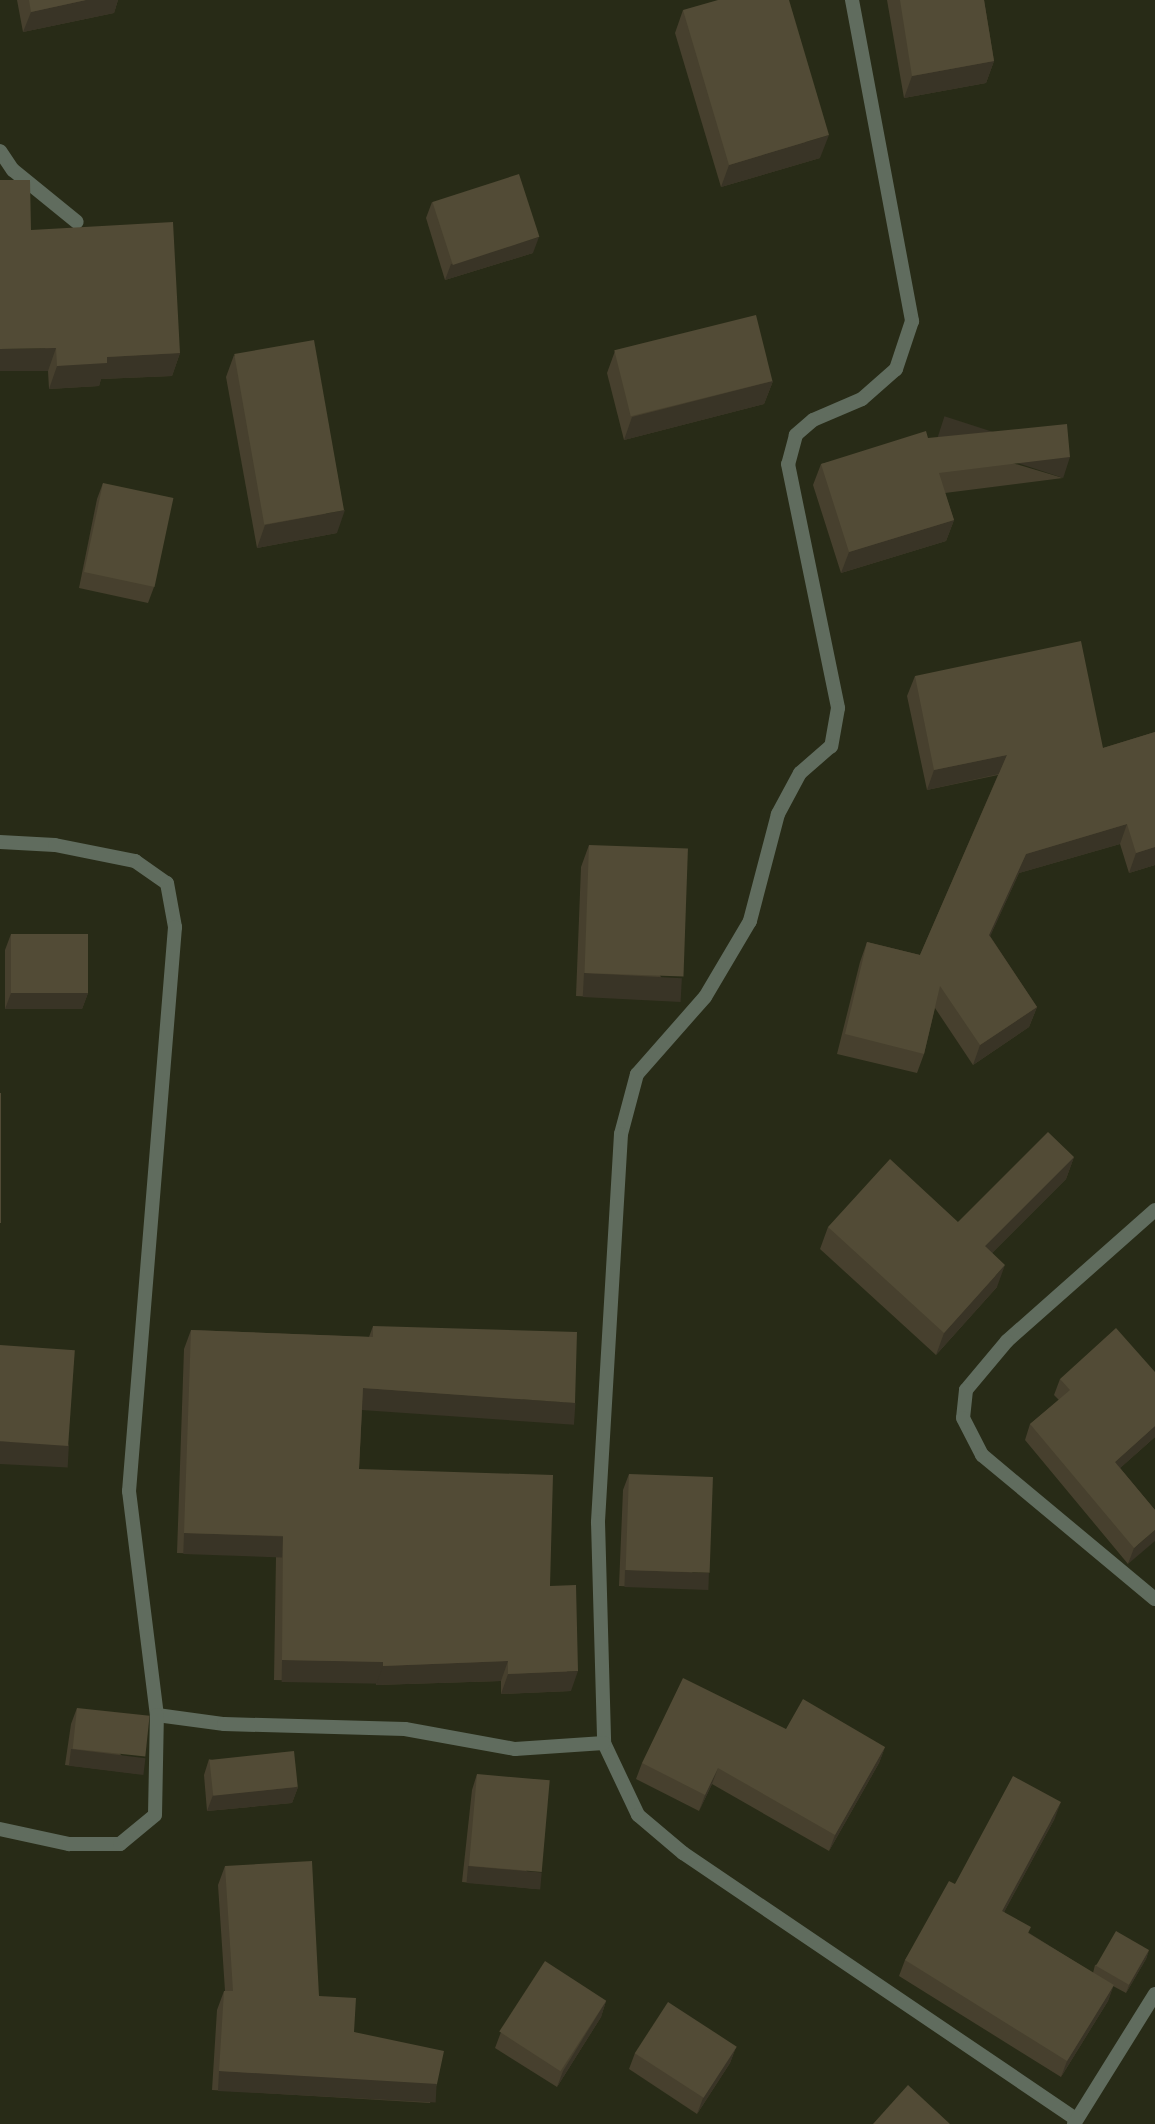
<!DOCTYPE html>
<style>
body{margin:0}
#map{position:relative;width:1155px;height:2124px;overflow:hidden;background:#282b17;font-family:"Alegreya Sans",sans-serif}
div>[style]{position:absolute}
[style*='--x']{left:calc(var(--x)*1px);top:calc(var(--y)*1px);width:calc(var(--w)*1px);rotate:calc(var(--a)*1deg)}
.lane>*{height:14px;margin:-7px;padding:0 7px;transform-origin:7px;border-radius:7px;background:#606c5e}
.street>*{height:14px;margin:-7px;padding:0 7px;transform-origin:7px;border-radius:7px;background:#606c5e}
.wall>*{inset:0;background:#47402e}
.shaded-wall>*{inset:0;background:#393426;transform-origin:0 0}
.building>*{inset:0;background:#524b36;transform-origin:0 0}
span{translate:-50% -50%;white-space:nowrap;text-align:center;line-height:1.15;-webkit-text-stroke:7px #11120a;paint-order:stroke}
</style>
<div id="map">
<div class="lane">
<div style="--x:0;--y:151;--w:23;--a:56"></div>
<div style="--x:13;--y:170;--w:82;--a:39.1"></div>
</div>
<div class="street">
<div style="--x:852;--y:0;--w:327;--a:79.4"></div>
<div style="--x:912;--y:321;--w:51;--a:108.4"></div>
<div style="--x:896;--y:369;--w:45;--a:138.6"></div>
<div style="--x:862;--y:399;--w:53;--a:156.8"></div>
<div style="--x:813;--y:420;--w:23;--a:139"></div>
<div style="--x:796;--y:435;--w:30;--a:105"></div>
<div style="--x:788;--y:464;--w:249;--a:78.4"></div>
<div style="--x:838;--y:708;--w:39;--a:100"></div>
<div style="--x:831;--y:746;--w:41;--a:138.9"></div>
<div style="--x:800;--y:773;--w:47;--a:118.2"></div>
<div style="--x:778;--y:814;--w:111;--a:104.7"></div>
<div style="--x:750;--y:921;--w:88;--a:120.6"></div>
<div style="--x:705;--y:997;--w:103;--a:131.4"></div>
<div style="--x:637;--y:1074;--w:62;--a:104.9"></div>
<div style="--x:621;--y:1134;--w:389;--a:93.4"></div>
<div style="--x:598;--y:1522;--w:221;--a:88.4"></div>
<div style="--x:604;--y:1743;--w:80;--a:64.7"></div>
<div style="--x:638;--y:1815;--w:59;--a:40.2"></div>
<div style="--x:683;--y:1853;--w:473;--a:34.1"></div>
<div style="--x:0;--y:842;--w:55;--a:3.1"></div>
<div style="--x:55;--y:845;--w:82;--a:11.3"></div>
<div style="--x:135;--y:861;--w:39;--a:35"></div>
<div style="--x:167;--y:883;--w:45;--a:79.7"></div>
<div style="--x:175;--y:927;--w:566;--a:94.66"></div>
<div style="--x:129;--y:1491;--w:226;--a:82.9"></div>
<div style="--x:157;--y:1715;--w:68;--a:7.7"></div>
<div style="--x:224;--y:1724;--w:181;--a:1.6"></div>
<div style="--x:405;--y:1729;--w:112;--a:10.3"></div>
<div style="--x:515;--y:1749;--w:89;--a:-3.9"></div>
<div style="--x:1155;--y:1210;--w:198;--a:138.5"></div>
<div style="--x:1007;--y:1341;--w:64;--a:129.9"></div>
<div style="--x:966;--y:1390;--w:28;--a:96"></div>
<div style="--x:963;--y:1418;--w:42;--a:62.8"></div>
<div style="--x:982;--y:1455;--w:225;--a:39.8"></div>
<div style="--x:0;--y:1829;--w:71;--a:12.3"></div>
<div style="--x:69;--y:1844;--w:51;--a:0"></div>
<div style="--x:120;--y:1844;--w:45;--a:-39.6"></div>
<div style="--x:155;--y:1815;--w:100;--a:-88.9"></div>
<div style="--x:1074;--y:2124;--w:153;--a:-58.1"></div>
</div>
<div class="wall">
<div style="clip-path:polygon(17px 0,118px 0,114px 13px,23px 32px)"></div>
<div style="clip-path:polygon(887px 0,984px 0,994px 61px,986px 83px,904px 98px)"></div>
<div style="clip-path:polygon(683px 10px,820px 158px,721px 187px,675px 33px)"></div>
<div style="clip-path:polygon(432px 202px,533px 253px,445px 280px,426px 218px)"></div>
<div style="clip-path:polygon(31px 230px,180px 353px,172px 376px,101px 379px,99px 386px,49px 389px,48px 371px)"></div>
<div style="clip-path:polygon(615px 351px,773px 381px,764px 404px,624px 440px,607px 373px)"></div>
<div style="clip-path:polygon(234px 355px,337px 533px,257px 548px,226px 377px)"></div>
<div style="clip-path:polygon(928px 438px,1063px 478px,945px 493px,954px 520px,946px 541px,841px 573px,813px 485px,821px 464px)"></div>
<div style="clip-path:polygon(103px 483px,154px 587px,148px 603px,79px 588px,97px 499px)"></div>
<div style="clip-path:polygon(915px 676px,1103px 748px,1155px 732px,1155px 865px,1129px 873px,1120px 844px,1019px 873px,990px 936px,1037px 1007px,1029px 1027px,973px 1065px,935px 1008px,924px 1054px,917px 1073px,837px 1054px,860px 962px,867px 942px,920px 955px,998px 775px,927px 790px,907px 696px)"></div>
<div style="clip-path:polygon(589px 845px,674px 1001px,576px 996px,581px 867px)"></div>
<div style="clip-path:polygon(11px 934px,88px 993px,82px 1009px,5px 1009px,5px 950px)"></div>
<div style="clip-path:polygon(1074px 1157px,1066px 1179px,992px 1253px,997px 1287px,936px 1355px,820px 1249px,828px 1227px,958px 1222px)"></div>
<div style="clip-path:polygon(373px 1326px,568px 1422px,362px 1408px,359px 1469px,550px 1586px,571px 1691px,501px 1694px,501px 1681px,376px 1685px,376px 1682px,274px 1680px,276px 1556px,177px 1553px,184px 1349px,191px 1330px,369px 1337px)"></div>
<div style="clip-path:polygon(1155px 1372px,1155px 1437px,1120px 1468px,1155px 1510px,1128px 1564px,1025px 1440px,1030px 1424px,1059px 1400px,1054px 1395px,1060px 1379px)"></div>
<div style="clip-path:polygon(629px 1474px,703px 1589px,619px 1586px,623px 1490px)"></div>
<div style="clip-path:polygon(77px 1708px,139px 1774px,65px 1765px,71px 1724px)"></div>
<div style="clip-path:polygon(786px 1729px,885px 1747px,879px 1763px,829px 1851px,712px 1784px,699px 1811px,636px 1779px,642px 1763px)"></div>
<div style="clip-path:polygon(209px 1759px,298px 1787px,292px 1803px,207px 1811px,204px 1775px)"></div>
<div style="clip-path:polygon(477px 1774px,536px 1889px,462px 1882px,472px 1790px)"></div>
<div style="clip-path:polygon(1055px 1818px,1004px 1912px,1029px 1933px,1093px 1973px,1095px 1965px,1149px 1950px,1146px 1959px,1126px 1993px,1113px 1986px,1108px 2001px,1061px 2077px,899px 1976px,905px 1960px,955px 1884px)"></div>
<div style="clip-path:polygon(225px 1866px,319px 1996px,354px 2032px,437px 2084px,430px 2103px,212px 2090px,217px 2010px,224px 1991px,225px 1991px,218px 1885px)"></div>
<div style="clip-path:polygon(606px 2001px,601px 2017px,557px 2087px,495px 2048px,501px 2032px)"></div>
<div style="clip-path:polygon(736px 2047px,730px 2063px,697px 2114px,629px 2069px,635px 2053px)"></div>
</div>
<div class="shaded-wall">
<div style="clip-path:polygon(86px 0,118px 0,114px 13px,23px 32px,31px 12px)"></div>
<div style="clip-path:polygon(994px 61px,986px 83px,904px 98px,912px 76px)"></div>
<div style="clip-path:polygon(829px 135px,820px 158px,721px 187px,729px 165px)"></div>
<div style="clip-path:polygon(539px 237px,533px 253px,445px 280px,451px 264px)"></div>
<div style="clip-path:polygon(56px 348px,48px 371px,0 371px,0 349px)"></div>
<div style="clip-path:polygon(180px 353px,172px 376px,101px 379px,99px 386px,49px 389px,57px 366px,107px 357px)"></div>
<div style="clip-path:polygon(773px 381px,764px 404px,624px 440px,632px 417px)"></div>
<div style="left:1070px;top:457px;width:22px;height:132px;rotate:108deg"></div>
<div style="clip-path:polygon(345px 510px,337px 533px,257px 548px,265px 525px)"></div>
<div style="clip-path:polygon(954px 520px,946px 541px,841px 573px,849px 552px)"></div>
<div style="clip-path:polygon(1007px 755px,999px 774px,927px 790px,934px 770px)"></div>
<div style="clip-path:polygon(1127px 824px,1120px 844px,1019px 873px,982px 954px,989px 935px,1026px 854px)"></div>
<div style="clip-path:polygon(1155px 847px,1155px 865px,1129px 873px,1136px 853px)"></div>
<div style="left:584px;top:973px;width:98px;height:24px;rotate:3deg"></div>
<div style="clip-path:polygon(11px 993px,88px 993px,82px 1009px,5px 1009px)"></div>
<div style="clip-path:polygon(1037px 1007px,1029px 1027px,973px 1065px,980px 1045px)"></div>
<div style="clip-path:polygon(1074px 1157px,1066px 1179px,977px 1268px,985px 1246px)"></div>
<div style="clip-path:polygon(1005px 1265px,997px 1287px,936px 1355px,944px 1333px)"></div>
<div style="left:363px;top:1388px;width:213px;height:22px;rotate:4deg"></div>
<div style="clip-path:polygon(1155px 1426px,1155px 1437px,1109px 1478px,1115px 1462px)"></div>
<div style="left:0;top:1441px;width:69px;height:23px;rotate:3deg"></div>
<div style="clip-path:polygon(1155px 1530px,1155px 1541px,1128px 1564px,1134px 1548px)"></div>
<div style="left:184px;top:1533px;width:99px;height:21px;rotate:2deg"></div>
<div style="left:625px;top:1570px;width:84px;height:17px;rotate:2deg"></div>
<div style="left:282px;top:1660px;width:101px;height:22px;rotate:1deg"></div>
<div style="clip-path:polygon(508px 1661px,501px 1681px,376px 1685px,383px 1666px)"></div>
<div style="clip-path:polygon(578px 1671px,571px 1691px,501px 1694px,508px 1674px)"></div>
<div style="clip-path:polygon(885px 1747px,879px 1763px,829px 1851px,835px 1835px)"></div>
<div style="left:71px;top:1749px;width:75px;height:17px;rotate:7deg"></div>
<div style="clip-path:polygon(718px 1768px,712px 1784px,699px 1811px,705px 1795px)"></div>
<div style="clip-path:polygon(298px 1787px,292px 1803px,207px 1811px,213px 1795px)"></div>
<div style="clip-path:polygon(1061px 1802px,1055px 1818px,996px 1927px,1002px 1911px)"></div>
<div style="left:468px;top:1866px;width:74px;height:17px;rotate:5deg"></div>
<div style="clip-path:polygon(1149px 1950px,1146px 1959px,1126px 1993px,1129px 1985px)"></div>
<div style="clip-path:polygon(1114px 1985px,1108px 2001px,1061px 2077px,1067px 2061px)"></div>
<div style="clip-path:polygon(606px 2001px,601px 2017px,557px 2087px,563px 2071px)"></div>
<div style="clip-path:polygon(736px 2047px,730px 2063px,697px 2114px,703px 2098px)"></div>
<div style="left:219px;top:2071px;width:218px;height:20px;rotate:3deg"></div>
</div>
<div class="building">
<div style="clip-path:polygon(29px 0,86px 0,31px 12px)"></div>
<div style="clip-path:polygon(718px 0,789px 0,829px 135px,729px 165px,683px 10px)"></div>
<div style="clip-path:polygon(900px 0,984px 0,994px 61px,912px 76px)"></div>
<div style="left:519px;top:174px;width:66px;height:91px;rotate:72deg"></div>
<div style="clip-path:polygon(0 180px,30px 180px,31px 230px,173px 222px,180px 353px,107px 357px,107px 363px,57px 366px,56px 348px,0 349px)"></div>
<div style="left:756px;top:315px;width:68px;height:146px;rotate:76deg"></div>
<div style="left:314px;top:340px;width:173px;height:81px;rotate:80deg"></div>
<div style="clip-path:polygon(1067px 424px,1070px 457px,939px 473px,954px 520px,849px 552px,821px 464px,926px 431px,928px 438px)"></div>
<div style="left:103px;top:483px;width:72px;height:91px;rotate:12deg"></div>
<div style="clip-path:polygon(1081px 641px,1103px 748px,1155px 732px,1155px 847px,1136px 853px,1127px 824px,1026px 854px,989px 935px,1037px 1007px,980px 1045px,940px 986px,924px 1054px,845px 1034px,867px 942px,920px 955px,1007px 755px,934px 770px,915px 676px)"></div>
<div style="left:589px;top:845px;width:99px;height:128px;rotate:2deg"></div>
<div style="left:11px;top:934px;width:77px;height:59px"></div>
<div style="left:0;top:1093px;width:1px;height:130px"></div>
<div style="clip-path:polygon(1048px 1132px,1074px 1157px,985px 1246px,1005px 1265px,944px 1333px,828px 1227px,890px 1159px,958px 1222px)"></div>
<div style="clip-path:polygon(373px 1326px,577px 1332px,575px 1403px,363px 1388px,359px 1469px,553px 1475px,550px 1586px,576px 1585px,578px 1671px,508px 1674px,508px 1661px,383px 1666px,383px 1662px,282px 1660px,283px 1536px,184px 1533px,191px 1330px,373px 1337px)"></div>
<div style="clip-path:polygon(1116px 1328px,1155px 1372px,1155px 1426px,1115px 1462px,1155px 1510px,1155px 1530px,1134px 1548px,1030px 1424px,1070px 1390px,1060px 1379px)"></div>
<div style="left:0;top:1345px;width:75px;height:96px;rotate:4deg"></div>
<div style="left:629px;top:1474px;width:84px;height:96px;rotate:2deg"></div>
<div style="clip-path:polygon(683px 1678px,786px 1729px,803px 1699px,885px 1747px,835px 1835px,718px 1768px,705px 1795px,642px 1763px)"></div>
<div style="left:77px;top:1708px;width:73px;height:41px;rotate:6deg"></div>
<div style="left:294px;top:1751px;width:36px;height:85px;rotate:84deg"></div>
<div style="left:477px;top:1774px;width:73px;height:92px;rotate:5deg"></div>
<div style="clip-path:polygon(1013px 1776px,1061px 1802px,1002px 1911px,1031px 1927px,1028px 1933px,1114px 1985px,1067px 2061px,905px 1960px,949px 1881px,955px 1884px)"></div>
<div style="clip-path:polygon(312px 1861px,319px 1996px,356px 1998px,354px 2032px,444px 2051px,437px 2084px,219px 2071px,224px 1991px,233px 1991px,225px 1866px)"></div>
<div style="left:1116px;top:1931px;width:38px;height:40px;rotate:30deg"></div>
<div style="left:545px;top:1961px;width:73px;height:84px;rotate:33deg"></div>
<div style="left:668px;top:2002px;width:82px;height:61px;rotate:33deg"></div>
<div style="clip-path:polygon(908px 2085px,950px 2124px,873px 2124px)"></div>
</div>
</div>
